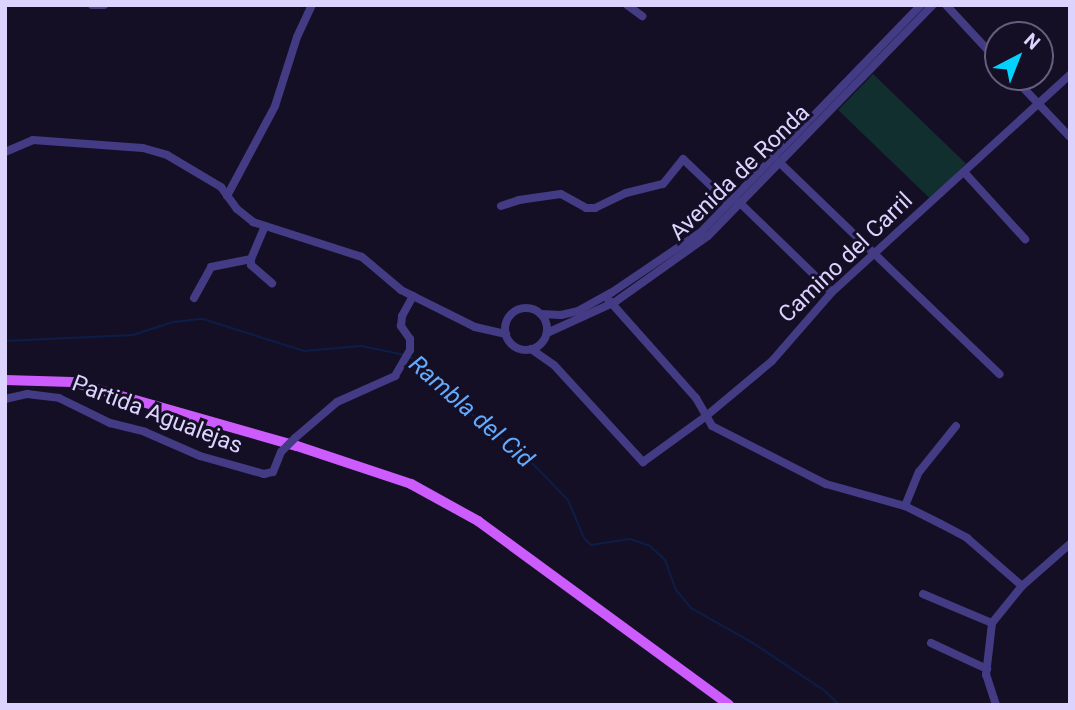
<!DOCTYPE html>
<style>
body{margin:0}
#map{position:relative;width:1075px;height:710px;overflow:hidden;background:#150f26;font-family:Roboto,sans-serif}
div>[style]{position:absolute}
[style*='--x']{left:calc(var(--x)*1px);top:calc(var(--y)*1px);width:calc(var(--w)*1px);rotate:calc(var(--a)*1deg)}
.green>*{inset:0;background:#122f30;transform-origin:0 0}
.stream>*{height:2px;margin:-1px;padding:0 1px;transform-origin:1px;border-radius:1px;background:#0c1e47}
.minor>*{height:8px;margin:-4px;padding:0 4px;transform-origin:4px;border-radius:4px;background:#433b84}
.minor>.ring{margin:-4px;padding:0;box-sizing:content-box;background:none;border:8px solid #433b84;border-radius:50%}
.major>*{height:10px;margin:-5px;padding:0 5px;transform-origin:5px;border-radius:5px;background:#cd5cfe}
.minor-bridge>*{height:8px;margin:-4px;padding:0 4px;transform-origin:4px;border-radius:4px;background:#433b84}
span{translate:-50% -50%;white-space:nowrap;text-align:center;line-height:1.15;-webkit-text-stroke:6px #150f26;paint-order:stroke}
.street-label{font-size:23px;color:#dcd4ff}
.water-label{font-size:24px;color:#63abfe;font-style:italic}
.frame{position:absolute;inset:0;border:7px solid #dcd4ff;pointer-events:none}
.north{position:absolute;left:984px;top:21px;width:70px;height:70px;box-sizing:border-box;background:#150f26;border:2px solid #655e7d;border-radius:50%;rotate:42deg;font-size:19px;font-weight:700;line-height:28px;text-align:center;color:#dcd4ff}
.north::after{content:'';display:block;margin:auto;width:24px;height:32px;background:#02d2fd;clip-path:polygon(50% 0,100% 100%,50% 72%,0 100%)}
</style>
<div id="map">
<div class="green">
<div style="left:873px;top:74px;width:129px;height:50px;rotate:44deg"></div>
</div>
<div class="stream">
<div style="--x:5;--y:341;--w:128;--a:-2.7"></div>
<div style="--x:133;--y:335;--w:42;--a:-18"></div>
<div style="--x:173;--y:322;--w:30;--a:-6"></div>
<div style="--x:203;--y:319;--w:106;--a:17.6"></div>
<div style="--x:304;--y:351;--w:57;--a:-5"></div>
<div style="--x:361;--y:346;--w:45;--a:11.6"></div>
<div style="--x:410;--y:357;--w:9;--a:27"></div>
<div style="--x:418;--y:361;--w:80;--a:44.5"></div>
<div style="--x:475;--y:417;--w:75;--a:39"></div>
<div style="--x:533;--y:464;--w:50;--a:45.8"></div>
<div style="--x:568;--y:500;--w:41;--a:67.2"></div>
<div style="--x:584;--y:538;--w:10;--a:45"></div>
<div style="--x:591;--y:545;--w:39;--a:-9"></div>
<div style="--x:630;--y:539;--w:21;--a:19"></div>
<div style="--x:650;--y:546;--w:21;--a:43"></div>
<div style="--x:665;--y:560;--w:32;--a:70"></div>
<div style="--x:676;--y:590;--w:23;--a:50"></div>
<div style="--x:691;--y:608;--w:71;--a:29.4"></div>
<div style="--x:753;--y:643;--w:87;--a:33.7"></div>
<div style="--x:825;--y:691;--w:20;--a:45"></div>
</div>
<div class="minor">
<div style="--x:92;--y:5;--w:12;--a:0"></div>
<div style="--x:627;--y:5;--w:19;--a:36"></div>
<div style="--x:946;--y:5;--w:76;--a:47.1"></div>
<div style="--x:1013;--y:77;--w:83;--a:46.5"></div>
<div style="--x:5;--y:152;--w:30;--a:-23"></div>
<div style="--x:33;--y:140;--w:110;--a:4.2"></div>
<div style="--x:143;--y:148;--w:25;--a:16"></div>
<div style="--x:167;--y:155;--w:63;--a:30.7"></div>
<div style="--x:221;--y:187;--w:27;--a:54"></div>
<div style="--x:237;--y:209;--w:21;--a:39"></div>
<div style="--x:253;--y:222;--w:114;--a:17.8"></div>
<div style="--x:362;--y:257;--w:51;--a:40.2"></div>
<div style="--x:401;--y:290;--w:13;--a:27"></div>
<div style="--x:779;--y:162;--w:306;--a:43.9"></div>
<div style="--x:964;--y:172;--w:91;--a:47.7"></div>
<div style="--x:227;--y:196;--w:102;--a:-61.9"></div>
<div style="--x:275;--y:106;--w:72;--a:-72.3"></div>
<div style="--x:297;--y:37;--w:35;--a:-65"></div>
<div style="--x:739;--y:202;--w:129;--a:44.1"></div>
<div style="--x:501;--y:206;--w:19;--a:-18"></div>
<div style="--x:519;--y:200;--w:42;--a:-8.1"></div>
<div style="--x:561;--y:194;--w:29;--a:29"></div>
<div style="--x:586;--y:208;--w:9;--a:0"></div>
<div style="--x:595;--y:208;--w:34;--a:-26"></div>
<div style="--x:626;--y:193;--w:38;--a:-14"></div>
<div style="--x:663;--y:184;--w:32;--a:-51"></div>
<div style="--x:683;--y:159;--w:64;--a:43.7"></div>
<div style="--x:251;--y:259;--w:6;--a:90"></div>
<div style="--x:251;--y:265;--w:28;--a:41"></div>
<div style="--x:606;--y:297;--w:135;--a:48.3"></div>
<div style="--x:696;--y:398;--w:32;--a:60"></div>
<div style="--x:712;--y:426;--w:128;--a:27"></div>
<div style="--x:826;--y:484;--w:82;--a:15.6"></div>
<div style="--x:905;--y:506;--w:40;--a:26.6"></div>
<div style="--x:941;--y:524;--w:30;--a:28"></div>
<div style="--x:967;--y:538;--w:73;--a:41.1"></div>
<div style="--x:194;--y:298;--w:35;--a:-61"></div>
<div style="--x:211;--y:267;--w:41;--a:-11.3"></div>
<div style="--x:251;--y:259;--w:36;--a:-67"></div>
<div class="ring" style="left:505px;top:308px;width:34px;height:34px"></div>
<div style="--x:541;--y:314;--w:20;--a:3"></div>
<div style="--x:561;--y:315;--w:17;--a:-13"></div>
<div style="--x:578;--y:311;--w:38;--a:-29"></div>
<div style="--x:611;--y:293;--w:109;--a:-34.1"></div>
<div style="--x:701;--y:232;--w:316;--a:-45.9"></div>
<div style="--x:547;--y:333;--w:75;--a:-24.5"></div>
<div style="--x:615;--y:302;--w:114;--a:-35.4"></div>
<div style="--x:708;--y:236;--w:322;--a:-45.8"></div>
<div style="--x:531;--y:349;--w:28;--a:35"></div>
<div style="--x:554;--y:365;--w:132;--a:47.5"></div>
<div style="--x:643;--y:462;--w:77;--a:-36"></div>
<div style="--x:705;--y:417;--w:87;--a:-39.9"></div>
<div style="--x:772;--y:361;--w:91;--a:-49"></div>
<div style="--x:832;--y:292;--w:322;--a:-42.4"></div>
<div style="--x:5;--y:399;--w:23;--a:-13"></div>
<div style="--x:27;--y:394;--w:32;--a:7"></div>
<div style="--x:59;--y:398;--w:57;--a:26.1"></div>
<div style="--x:110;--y:423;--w:36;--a:14"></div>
<div style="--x:145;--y:432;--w:60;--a:23.6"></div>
<div style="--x:200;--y:456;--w:66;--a:15.7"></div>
<div style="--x:264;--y:474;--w:9;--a:-13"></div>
<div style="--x:273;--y:472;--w:22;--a:-68"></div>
<div style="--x:295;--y:438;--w:55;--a:-40.6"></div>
<div style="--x:337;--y:402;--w:64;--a:-24.1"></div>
<div style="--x:395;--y:376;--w:30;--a:-60"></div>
<div style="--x:410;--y:350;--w:11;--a:-90"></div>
<div style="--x:410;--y:339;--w:16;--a:-125"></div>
<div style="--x:401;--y:326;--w:10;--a:-84"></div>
<div style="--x:402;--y:316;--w:23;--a:-61"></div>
<div style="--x:413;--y:296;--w:69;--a:26.6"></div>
<div style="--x:475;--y:327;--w:32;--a:13"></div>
<div style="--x:905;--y:506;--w:37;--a:-68"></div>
<div style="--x:919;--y:472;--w:59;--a:-51.2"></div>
<div style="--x:923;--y:594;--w:75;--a:22.8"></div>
<div style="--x:931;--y:643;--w:62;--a:24.9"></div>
<div style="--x:996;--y:705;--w:32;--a:-108"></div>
<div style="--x:986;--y:675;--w:52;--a:-83.4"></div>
<div style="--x:992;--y:623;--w:48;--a:-51"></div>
<div style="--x:1022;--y:586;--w:64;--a:-41.2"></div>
</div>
<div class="major">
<div style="--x:5;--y:380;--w:67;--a:1.7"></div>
<div style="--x:72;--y:382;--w:234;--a:15.9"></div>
<div style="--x:297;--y:446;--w:120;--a:18.4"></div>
<div style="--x:411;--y:484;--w:77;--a:28.9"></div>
<div style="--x:478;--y:521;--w:311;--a:36.2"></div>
</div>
<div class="minor-bridge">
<div style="--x:281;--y:452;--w:20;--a:-45"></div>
</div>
<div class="street-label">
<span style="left:740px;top:173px;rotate:-44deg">Avenida de Ronda</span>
<span style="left:846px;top:258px;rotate:-44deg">Camino del Carril</span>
<span style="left:157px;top:415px;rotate:21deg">Partida Agualejas</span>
</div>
<div class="water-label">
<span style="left:471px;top:412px;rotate:41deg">Rambla del Cid</span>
</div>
<div class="frame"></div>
<div class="north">N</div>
</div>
